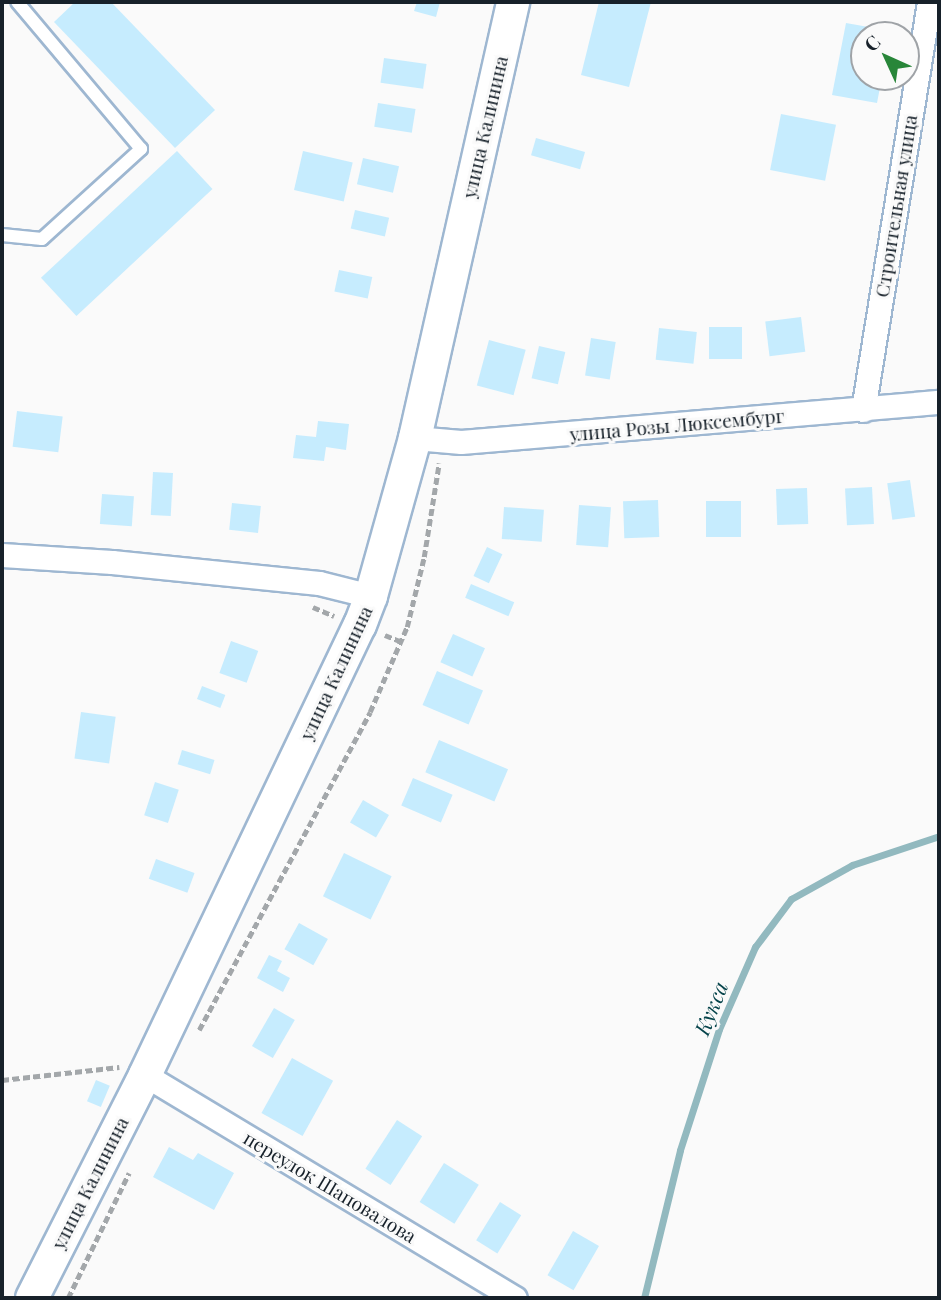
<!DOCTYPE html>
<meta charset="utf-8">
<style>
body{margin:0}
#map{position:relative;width:941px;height:1300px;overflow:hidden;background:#fafafa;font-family:"Playfair Display",serif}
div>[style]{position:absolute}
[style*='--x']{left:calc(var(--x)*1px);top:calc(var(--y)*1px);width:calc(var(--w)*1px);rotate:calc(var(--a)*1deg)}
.stream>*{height:7px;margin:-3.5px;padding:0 3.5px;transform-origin:3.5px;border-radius:3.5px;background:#92b9bf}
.building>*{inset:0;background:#c6ecfe;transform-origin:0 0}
.path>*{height:4.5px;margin-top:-2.25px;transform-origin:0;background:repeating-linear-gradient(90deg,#a3a7aa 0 7px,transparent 0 10.5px)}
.roads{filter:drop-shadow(2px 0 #9eb7d1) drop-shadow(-2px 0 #9eb7d1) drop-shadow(0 2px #9eb7d1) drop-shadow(0 -2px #9eb7d1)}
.lane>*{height:12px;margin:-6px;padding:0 6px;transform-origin:6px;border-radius:6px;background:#fff}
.street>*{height:23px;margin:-11.5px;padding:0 11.5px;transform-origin:11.5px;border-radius:11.5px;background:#fff}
.secondary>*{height:32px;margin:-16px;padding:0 16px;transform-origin:16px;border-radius:16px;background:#fff}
span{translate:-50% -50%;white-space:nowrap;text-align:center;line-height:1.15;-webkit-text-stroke:6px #fafafa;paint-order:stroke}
.street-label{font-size:19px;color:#17212a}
.water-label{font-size:21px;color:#06444b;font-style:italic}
.frame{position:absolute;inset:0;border:4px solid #17212a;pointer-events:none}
.north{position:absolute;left:850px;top:21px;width:70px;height:70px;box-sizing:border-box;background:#fafafa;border:2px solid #9fa3a7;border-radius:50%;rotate:315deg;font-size:19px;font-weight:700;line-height:28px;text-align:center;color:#17212a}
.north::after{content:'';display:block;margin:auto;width:24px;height:32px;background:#288639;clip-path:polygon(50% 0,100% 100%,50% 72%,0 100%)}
</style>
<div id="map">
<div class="stream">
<div style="--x:644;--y:1298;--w:152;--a:-76.3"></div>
<div style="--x:680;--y:1150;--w:127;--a:-72.1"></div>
<div style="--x:719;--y:1029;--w:90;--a:-66.3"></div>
<div style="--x:755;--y:947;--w:60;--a:-53.1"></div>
<div style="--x:791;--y:899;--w:70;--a:-29.1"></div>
<div style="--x:852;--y:865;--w:92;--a:-18.4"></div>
</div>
<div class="building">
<div style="clip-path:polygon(75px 2px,111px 2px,215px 110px,175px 148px,54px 22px)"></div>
<div style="clip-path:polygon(417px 2px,440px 2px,436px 17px,414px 11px)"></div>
<div style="clip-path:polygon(599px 2px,651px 2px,629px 87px,581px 75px)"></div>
<div style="clip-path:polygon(846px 23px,891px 31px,890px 35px,864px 35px,864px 77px,882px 77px,877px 103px,832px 95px)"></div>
<div style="left:384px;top:58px;width:43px;height:25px;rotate:8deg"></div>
<div style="left:378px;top:103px;width:38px;height:24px;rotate:9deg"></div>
<div style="left:781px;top:114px;width:56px;height:57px;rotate:11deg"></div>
<div style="left:536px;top:138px;width:51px;height:18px;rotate:16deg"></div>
<div style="left:177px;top:151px;width:52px;height:186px;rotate:47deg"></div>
<div style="left:303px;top:151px;width:51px;height:40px;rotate:13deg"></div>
<div style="left:363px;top:158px;width:37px;height:27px;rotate:13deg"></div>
<div style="left:355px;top:210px;width:35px;height:19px;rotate:13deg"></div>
<div style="left:339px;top:270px;width:34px;height:22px;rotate:12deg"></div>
<div style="left:801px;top:317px;width:35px;height:36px;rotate:83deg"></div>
<div style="left:709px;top:327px;width:33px;height:32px"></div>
<div style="left:659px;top:328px;width:38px;height:32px;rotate:6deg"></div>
<div style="left:591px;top:338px;width:25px;height:38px;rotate:9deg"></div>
<div style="left:489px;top:340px;width:38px;height:47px;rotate:15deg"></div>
<div style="left:539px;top:346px;width:27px;height:33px;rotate:13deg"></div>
<div style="left:17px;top:411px;width:46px;height:36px;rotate:7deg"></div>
<div style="clip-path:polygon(318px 421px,349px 424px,346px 450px,326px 447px,324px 461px,293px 458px,296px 435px,316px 437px)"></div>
<div style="left:153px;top:472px;width:20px;height:43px;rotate:3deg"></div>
<div style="left:910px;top:480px;width:37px;height:23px;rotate:82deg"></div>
<div style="left:872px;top:487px;width:37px;height:27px;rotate:87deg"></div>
<div style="left:807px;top:488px;width:36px;height:31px;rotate:88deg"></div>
<div style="left:102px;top:494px;width:32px;height:30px;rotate:4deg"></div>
<div style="left:658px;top:500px;width:37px;height:35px;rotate:88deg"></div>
<div style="left:706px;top:501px;width:35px;height:36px"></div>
<div style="left:232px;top:503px;width:29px;height:27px;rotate:6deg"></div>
<div style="left:579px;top:505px;width:32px;height:40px;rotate:4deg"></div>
<div style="left:504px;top:507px;width:40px;height:32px;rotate:4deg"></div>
<div style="left:487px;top:547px;width:17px;height:32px;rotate:25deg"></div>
<div style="left:471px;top:584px;width:47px;height:15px;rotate:23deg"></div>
<div style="left:453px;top:634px;width:35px;height:31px;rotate:24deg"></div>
<div style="left:231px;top:641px;width:29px;height:34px;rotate:20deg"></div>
<div style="left:437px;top:671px;width:50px;height:37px;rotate:23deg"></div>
<div style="left:202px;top:686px;width:25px;height:14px;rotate:21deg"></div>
<div style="left:81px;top:712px;width:35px;height:47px;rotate:8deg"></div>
<div style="left:439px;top:740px;width:75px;height:35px;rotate:23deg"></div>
<div style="left:182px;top:750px;width:34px;height:15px;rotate:17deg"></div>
<div style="left:413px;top:778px;width:43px;height:30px;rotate:23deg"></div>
<div style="left:155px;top:782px;width:25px;height:35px;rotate:18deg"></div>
<div style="left:363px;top:800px;width:30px;height:26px;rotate:30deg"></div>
<div style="left:344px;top:853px;width:53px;height:48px;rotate:26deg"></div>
<div style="left:156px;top:859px;width:41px;height:21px;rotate:20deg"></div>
<div style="left:299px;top:923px;width:33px;height:30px;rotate:29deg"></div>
<div style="clip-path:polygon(269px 955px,282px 961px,277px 971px,290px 978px,283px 992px,257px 978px)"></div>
<div style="left:274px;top:1008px;width:24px;height:44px;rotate:30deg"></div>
<div style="left:292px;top:1058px;width:47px;height:63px;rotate:29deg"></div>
<div style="left:96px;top:1080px;width:15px;height:23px;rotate:23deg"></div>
<div style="left:397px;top:1120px;width:30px;height:58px;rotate:33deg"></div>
<div style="clip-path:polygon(169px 1147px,193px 1160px,198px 1153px,234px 1173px,214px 1210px,153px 1177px)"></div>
<div style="left:444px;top:1163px;width:41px;height:46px;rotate:32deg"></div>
<div style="left:500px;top:1202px;width:25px;height:45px;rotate:32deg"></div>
<div style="left:573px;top:1231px;width:30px;height:51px;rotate:30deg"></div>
</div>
<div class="path">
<div style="--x:313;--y:607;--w:23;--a:23"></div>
<div style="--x:385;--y:635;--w:16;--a:22"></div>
<div style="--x:199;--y:1030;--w:361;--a:-61.7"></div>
<div style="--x:370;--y:712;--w:93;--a:-66.5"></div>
<div style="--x:407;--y:627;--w:72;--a:-76.3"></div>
<div style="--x:424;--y:557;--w:95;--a:-80.9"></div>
<div style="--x:2;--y:1080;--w:118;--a:-6.3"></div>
<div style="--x:68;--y:1298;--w:139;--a:-64"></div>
</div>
<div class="roads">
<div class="lane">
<div style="--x:2;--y:235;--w:40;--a:5.7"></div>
<div style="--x:42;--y:239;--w:134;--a:-42.3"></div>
<div style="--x:141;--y:149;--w:192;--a:-130.1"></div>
</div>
<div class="street">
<div style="--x:863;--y:410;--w:413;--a:-80.8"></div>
<div style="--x:415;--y:438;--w:46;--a:5"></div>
<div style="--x:461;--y:442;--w:480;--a:-4.8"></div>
<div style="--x:2;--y:555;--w:110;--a:3.6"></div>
<div style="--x:112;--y:562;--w:208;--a:5.8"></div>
<div style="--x:319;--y:583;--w:54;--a:14"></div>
<div style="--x:145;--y:1075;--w:432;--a:31.1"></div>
</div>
<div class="secondary">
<div style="--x:32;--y:1298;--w:250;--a:-63.1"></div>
<div style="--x:145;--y:1075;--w:499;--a:-64.5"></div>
<div style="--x:360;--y:625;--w:31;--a:-69"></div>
<div style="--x:371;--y:596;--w:164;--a:-74.4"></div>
<div style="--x:415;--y:438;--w:447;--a:-77.3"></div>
</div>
</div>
<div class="street-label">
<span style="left:485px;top:127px;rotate:-77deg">улица Калинина</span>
<span style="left:896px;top:206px;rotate:-81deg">Строительная улица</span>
<span style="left:677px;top:425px;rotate:-5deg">улица Розы Люксембург</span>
<span style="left:336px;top:673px;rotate:-65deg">улица Калинина</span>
<span style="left:90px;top:1183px;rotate:-63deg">улица Калинина</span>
<span style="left:330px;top:1187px;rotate:31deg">переулок Шаповалова</span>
</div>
<div class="water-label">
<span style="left:710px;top:1008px;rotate:-68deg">Кукса</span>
</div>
<div class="frame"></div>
<div class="north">С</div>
</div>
